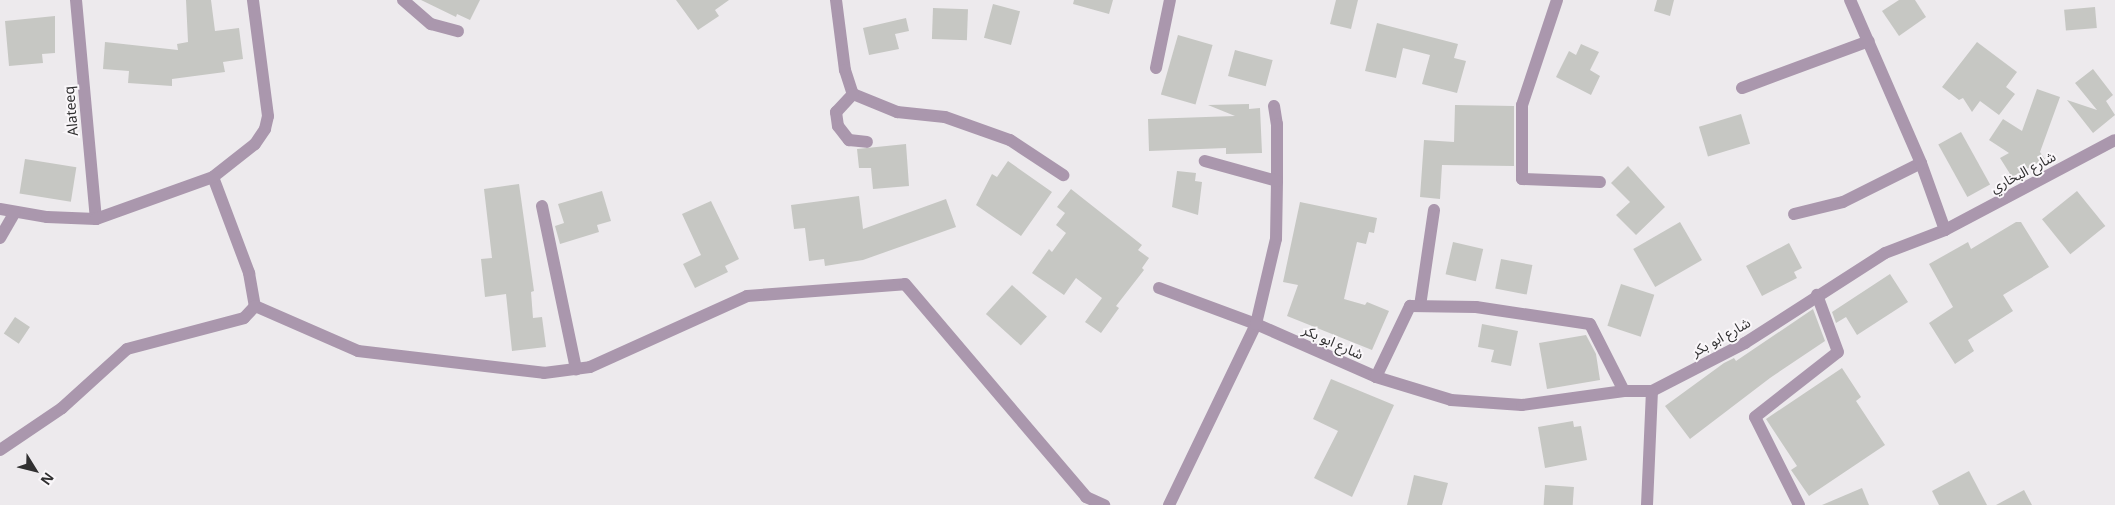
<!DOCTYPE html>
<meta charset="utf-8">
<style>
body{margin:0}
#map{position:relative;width:2115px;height:505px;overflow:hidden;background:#edeaed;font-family:"Noto Sans","Noto Sans Arabic",sans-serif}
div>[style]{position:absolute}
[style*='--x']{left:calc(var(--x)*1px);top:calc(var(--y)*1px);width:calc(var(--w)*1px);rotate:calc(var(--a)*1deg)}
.building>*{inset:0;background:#c6c7c3;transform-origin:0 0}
.minor>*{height:12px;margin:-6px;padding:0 6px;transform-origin:6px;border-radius:6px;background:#aa97ad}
span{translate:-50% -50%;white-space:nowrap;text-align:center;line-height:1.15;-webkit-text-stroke:4px #faf7fa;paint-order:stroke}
.street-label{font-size:14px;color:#313031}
.north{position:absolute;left:10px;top:445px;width:50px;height:50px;-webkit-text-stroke:4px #faf7fa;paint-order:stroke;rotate:126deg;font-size:14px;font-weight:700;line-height:20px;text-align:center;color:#313031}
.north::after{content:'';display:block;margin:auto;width:18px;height:22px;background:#313031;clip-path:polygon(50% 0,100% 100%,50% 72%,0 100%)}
</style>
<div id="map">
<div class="building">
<div style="clip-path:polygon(186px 0,211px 0,215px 31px,239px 28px,243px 59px,223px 62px,225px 72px,172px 79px,172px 86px,128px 83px,129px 71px,103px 69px,105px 42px,178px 50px,177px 44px,188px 42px)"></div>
<div style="clip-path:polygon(421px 0,480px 0,470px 20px,457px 14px,456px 17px)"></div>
<div style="clip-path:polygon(676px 0,729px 0,715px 10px,719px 16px,698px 30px)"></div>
<div style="clip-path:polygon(1074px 0,1113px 0,1109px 14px,1073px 4px)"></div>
<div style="clip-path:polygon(1336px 0,1358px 0,1351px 29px,1330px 24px)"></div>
<div style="clip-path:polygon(1657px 0,1674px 0,1670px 16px,1654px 11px)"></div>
<div style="clip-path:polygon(1899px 0,1915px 0,1926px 17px,1899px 36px,1882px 11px)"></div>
<div style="left:993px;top:4px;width:28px;height:35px;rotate:15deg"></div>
<div style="left:2095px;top:7px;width:21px;height:31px;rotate:85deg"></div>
<div style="left:933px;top:8px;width:35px;height:31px;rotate:2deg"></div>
<div style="clip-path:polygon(55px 16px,55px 53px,42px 54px,43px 63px,9px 66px,5px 21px)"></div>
<div style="clip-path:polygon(906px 18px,909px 31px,895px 34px,899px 49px,869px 55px,863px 28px)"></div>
<div style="clip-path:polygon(1377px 23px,1458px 44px,1454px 58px,1466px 61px,1457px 93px,1422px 84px,1430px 55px,1403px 48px,1396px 78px,1365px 71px)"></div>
<div style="left:1178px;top:35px;width:36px;height:62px;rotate:16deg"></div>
<div style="clip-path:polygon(1977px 42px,2017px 72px,2006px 87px,2015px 94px,1999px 115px,1980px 101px,1972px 112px,1963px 98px,1959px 100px,1942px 87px)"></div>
<div style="clip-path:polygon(1581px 44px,1599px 52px,1590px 70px,1600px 76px,1591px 95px,1556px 77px,1569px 51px,1576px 55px)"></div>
<div style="left:1235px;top:50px;width:39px;height:27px;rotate:15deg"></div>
<div style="clip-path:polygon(2093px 69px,2113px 95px,2106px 101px,2115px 115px,2093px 133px,2067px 100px,2097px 110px,2075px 83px)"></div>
<div style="clip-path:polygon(2037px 89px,2060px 97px,2040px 152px,2045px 159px,2012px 177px,2000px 158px,2009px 153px,1989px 140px,2003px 119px,2022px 131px)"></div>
<div style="clip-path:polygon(1249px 104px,1249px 109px,1260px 108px,1262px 153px,1226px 154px,1226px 148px,1149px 151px,1148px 119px,1235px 116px,1208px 105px)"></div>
<div style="clip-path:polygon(1455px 105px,1514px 106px,1514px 166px,1442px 165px,1440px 199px,1420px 197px,1424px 140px,1454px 142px)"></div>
<div style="left:1741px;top:114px;width:31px;height:44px;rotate:73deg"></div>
<div style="left:1961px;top:132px;width:60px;height:26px;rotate:61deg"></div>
<div style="clip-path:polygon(906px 144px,909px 186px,873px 189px,871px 168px,859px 168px,857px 149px)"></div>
<div style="left:25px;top:159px;width:52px;height:35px;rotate:9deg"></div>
<div style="clip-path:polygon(1008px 161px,1052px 192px,1021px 236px,976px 205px,992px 174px,997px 177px)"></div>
<div style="clip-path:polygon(1628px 166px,1665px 207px,1636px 235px,1616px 215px,1630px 202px,1611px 183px)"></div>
<div style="clip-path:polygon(1177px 171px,1196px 173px,1195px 181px,1202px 182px,1198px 215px,1172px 207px)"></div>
<div style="clip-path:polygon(519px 184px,534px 291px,531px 292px,533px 318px,542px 317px,546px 347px,512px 351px,506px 294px,485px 297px,481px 259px,492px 258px,484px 189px)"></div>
<div style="clip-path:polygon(1071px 189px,1142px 245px,1138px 250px,1149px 258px,1142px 268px,1144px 270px,1116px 306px,1119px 308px,1101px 333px,1085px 322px,1102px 298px,1076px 278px,1064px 295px,1032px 273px,1049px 249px,1052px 252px,1066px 233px,1056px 225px,1065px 213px,1057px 207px)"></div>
<div style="clip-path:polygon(602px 191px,611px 221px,597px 225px,599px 232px,560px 244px,555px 226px,564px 223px,558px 204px)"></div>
<div style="left:2077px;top:191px;width:45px;height:45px;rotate:51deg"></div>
<div style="clip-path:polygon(859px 196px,863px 229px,946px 199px,956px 227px,863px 260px,825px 266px,824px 259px,809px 261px,805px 228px,794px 229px,791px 205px)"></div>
<div style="clip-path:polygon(711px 201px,739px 259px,725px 266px,728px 272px,695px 288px,683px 264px,701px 255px,682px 214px)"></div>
<div style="clip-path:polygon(1300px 202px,1377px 218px,1374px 233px,1369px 232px,1366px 244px,1357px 242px,1344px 299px,1365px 305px,1367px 302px,1389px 311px,1372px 350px,1287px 316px,1298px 285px,1283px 282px)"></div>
<div style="left:1680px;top:222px;width:44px;height:54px;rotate:60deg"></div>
<div style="clip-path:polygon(2016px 222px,2021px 222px,2049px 267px,2003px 295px,2013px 311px,1968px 340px,1974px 351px,1955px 364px,1929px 323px,1953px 307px,1929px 264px,1968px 242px,1971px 249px)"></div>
<div style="left:1453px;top:242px;width:31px;height:33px;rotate:13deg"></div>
<div style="clip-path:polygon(1789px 243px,1802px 268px,1794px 272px,1797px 278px,1762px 296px,1746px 266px)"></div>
<div style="left:1501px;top:259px;width:32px;height:30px;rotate:11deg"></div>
<div style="clip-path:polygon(1890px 274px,1908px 302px,1857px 335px,1846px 317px,1836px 323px,1832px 312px)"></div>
<div style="left:1621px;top:284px;width:35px;height:44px;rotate:18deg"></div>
<div style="left:1012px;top:285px;width:47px;height:39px;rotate:42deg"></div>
<div style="clip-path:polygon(1813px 309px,1825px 341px,1770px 378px,1690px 439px,1665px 406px,1724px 363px,1734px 358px,1736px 361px)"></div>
<div style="left:15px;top:317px;width:18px;height:20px;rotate:34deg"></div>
<div style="clip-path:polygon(1482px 324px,1518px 331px,1511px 366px,1491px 362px,1494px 350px,1478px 347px)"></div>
<div style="clip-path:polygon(1586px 335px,1596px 354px,1600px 380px,1547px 389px,1539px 343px)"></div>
<div style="clip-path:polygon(1842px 368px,1861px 397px,1856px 401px,1885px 445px,1809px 496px,1791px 470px,1797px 466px,1766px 419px)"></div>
<div style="clip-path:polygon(1331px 379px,1394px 405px,1352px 497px,1314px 478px,1338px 431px,1313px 419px)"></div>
<div style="clip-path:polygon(1573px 421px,1574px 427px,1581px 426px,1587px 460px,1545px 468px,1538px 427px)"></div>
<div style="clip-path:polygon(1969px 471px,1987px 505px,1939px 505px,1932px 491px)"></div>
<div style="clip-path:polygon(1414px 475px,1448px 483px,1442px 505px,1407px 505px)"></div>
<div style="left:1545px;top:485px;width:29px;height:20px;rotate:4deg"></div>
<div style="clip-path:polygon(1862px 488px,1869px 505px,1822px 505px)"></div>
<div style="clip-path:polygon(2024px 490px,2032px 505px,1996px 505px)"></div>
</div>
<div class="minor">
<div style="--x:76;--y:0;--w:220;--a:84.8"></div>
<div style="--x:403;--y:0;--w:37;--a:41"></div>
<div style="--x:431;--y:24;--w:28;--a:15"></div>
<div style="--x:836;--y:0;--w:71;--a:82.7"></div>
<div style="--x:845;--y:70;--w:25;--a:72"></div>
<div style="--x:853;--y:94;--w:48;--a:22.2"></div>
<div style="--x:897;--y:112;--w:48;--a:5.9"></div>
<div style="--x:945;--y:117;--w:69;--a:19.5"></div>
<div style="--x:1010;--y:140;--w:64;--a:33.4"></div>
<div style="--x:1557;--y:0;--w:111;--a:108.4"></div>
<div style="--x:1522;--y:105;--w:74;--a:90"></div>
<div style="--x:1522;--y:179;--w:78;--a:2.2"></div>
<div style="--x:1156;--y:68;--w:69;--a:-78.4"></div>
<div style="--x:1742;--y:88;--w:135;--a:-20.3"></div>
<div style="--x:853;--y:94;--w:25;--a:133"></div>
<div style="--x:836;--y:112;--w:14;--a:82"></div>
<div style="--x:838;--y:126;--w:18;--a:52"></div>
<div style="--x:849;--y:140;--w:18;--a:6"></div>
<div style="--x:1274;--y:106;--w:18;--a:81"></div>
<div style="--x:1277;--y:124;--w:57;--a:90"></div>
<div style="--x:213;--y:177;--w:103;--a:69.4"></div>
<div style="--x:249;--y:273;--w:34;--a:80"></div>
<div style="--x:255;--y:306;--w:112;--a:23.6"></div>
<div style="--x:358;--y:351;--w:187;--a:6.7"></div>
<div style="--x:544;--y:373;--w:46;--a:-7.4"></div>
<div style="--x:590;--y:367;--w:172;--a:-24.3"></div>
<div style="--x:747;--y:296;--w:158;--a:-4.3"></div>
<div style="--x:905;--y:284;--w:280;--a:49.6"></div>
<div style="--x:1086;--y:497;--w:20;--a:24"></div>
<div style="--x:542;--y:206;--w:167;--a:78.2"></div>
<div style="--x:0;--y:209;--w:48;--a:9.7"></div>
<div style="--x:47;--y:217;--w:49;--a:2.3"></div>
<div style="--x:96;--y:219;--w:124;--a:-19.7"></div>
<div style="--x:213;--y:177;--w:53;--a:-38.2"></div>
<div style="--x:255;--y:144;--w:18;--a:-56"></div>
<div style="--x:265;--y:129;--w:13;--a:-77"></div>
<div style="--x:268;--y:116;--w:117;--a:-97.4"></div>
<div style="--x:1794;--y:214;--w:50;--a:-13.8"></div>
<div style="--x:1843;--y:202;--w:87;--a:-26.6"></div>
<div style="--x:1945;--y:230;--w:192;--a:-27.9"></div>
<div style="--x:0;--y:238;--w:30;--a:-60"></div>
<div style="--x:1159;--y:288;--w:103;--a:20.4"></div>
<div style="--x:1256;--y:324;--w:131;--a:23.8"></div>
<div style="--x:1376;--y:377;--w:78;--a:17"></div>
<div style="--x:1451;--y:400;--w:71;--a:4"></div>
<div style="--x:1522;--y:405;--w:103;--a:-7.8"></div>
<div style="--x:1624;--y:391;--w:28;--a:0"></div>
<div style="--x:1652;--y:391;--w:105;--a:-27.3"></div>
<div style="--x:1745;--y:343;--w:166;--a:-32.7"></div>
<div style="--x:1885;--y:253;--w:64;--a:-21"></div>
<div style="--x:1945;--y:230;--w:71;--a:-109.7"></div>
<div style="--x:1921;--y:163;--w:178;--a:-113.5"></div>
<div style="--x:1420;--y:306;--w:97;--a:-81.7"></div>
<div style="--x:1376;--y:377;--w:79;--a:-64.4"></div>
<div style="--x:1410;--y:306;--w:66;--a:0.9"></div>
<div style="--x:1476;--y:307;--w:115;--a:8.5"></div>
<div style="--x:1590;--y:324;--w:75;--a:63.1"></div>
<div style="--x:0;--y:450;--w:75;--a:-34.1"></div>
<div style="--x:62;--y:408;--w:88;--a:-42.2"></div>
<div style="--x:127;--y:349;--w:121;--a:-14.8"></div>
<div style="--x:244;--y:318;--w:16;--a:-47"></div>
<div style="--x:1169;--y:505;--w:201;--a:-64.3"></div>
<div style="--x:1256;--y:324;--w:87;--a:-76.8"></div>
<div style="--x:1276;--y:239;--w:58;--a:-89"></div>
<div style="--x:1277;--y:181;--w:75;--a:-164.5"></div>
<div style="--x:1647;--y:505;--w:114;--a:-87.5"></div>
<div style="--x:1799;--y:505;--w:98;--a:-116.6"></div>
<div style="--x:1755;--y:417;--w:105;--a:-38.1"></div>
<div style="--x:1838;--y:352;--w:61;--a:-110.2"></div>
</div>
<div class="street-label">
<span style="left:71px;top:111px;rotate:-95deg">Alateeq</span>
<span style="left:2023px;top:172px;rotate:-28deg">شارع البخاري</span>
<span style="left:1721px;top:337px;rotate:-29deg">شارع ابو بكر</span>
<span style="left:1333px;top:342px;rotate:24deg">شارع ابو بكر</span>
</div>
<div class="north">N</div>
</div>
